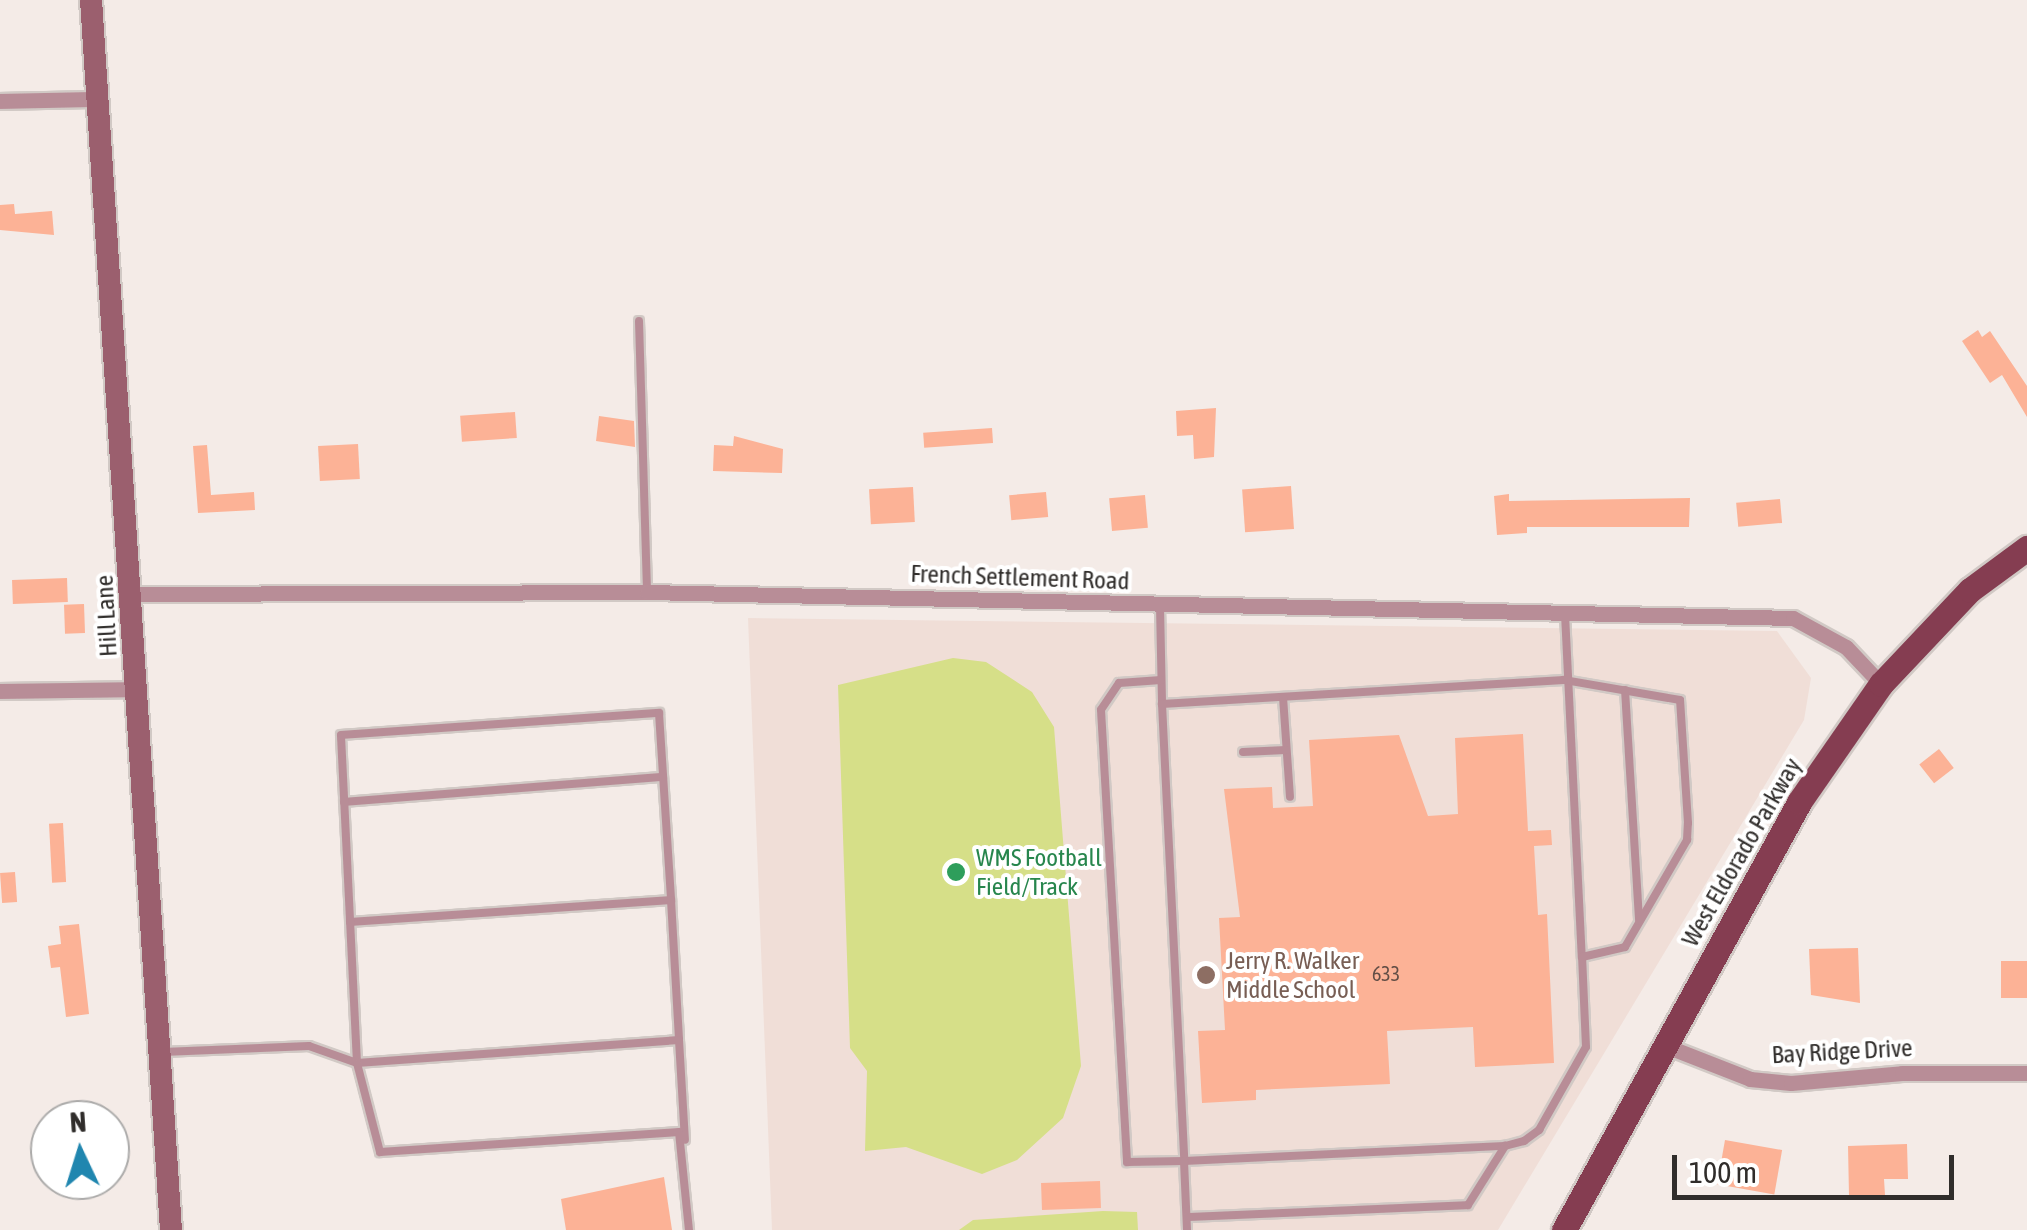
<!DOCTYPE html>
<style>
body{margin:0}
#map{position:relative;width:2027px;height:1230px;overflow:hidden;background:#f4ebe7;font-family:"Asap Condensed",sans-serif}
div>[style]{position:absolute}
[style*='--x']{left:calc(var(--x)*1px);top:calc(var(--y)*1px);width:calc(var(--w)*1px);rotate:calc(var(--a)*1deg)}
.built>*{inset:0;background:#f0ded7}
.green>*{inset:0;background:#d6df88}
.building>*{inset:0;background:#fcb296;transform-origin:0 0}
.roads{filter:drop-shadow(2px 0 #d1c9c5) drop-shadow(-2px 0 #d1c9c5) drop-shadow(0 2px #d1c9c5) drop-shadow(0 -2px #d1c9c5)}
.lane>*{height:8px;margin:-4px;padding:0 4px;transform-origin:4px;border-radius:4px;background:#b88d97}
.street>*{height:15px;margin:-7.5px;padding:0 7.5px;transform-origin:7.5px;border-radius:7.5px;background:#b88d97}
.secondary>*{height:22px;margin:-11px;padding:0 11px;transform-origin:11px;border-radius:11px;background:#9b5f6e}
.primary>*{height:25px;margin:-12.5px;padding:0 12.5px;transform-origin:12.5px;border-radius:12.5px;background:#853d51}
.dots>*{width:28px;height:28px;translate:-50% -50%;box-sizing:border-box;border:5px solid #fff;border-radius:50%}
span{translate:-50% -50%;white-space:nowrap;text-align:center;line-height:1.15;-webkit-text-stroke:8px #fff;paint-order:stroke}
.number-label{font-size:20px;color:#634e46}
.number-label span{-webkit-text-stroke-width:0}
.street-label{font-size:25px;color:#302d2b}
.leisure-label{font-size:25px;color:#27864d}
.left{translate:0 -50%;text-align:left}
.education-label{font-size:25px;color:#785e54}
.north{position:absolute;left:30px;top:1100px;width:100px;height:100px;box-sizing:border-box;background:#fff;border:2px solid #acabaa;border-radius:50%;rotate:356deg;font-size:28px;font-weight:700;line-height:40px;text-align:center;color:#302d2b}
.north::after{content:'';display:block;margin:auto;width:35px;height:45px;background:#2086af;clip-path:polygon(50% 0,100% 100%,50% 72%,0 100%)}
.scale{position:absolute;left:1672px;top:1155px;width:282px;height:45px;box-sizing:border-box;border:5px solid #302d2b;border-top:0;padding-left:12px;font-size:30px;line-height:35px;white-space:nowrap;color:#302d2b;-webkit-text-stroke:8px #fff;paint-order:stroke}
</style>
<div id="map">
<div class="built">
<div style="clip-path:polygon(748px 618px,1777px 631px,1811px 678px,1804px 720px,1498px 1230px,772px 1230px)"></div>
</div>
<div class="green">
<div style="clip-path:polygon(953px 658px,986px 662px,1032px 692px,1054px 727px,1081px 1066px,1063px 1118px,1017px 1160px,982px 1174px,906px 1147px,865px 1151px,867px 1071px,850px 1048px,838px 685px)"></div>
<div style="clip-path:polygon(1103px 1211px,1137px 1212px,1138px 1230px,959px 1230px,973px 1220px)"></div>
</div>
<div class="building">
<div style="clip-path:polygon(14px 204px,15px 214px,52px 211px,54px 235px,0 230px,0 205px)"></div>
<div style="clip-path:polygon(1978px 330px,1982px 337px,1990px 331px,2027px 386px,2027px 417px,2002px 375px,1990px 383px,1962px 341px)"></div>
<div style="clip-path:polygon(1216px 408px,1214px 457px,1194px 459px,1193px 435px,1177px 436px,1176px 411px)"></div>
<div style="left:515px;top:412px;width:26px;height:55px;rotate:86deg"></div>
<div style="clip-path:polygon(599px 416px,634px 421px,635px 447px,596px 441px)"></div>
<div style="left:992px;top:428px;width:15px;height:69px;rotate:86deg"></div>
<div style="clip-path:polygon(734px 436px,783px 449px,782px 473px,713px 471px,714px 445px,733px 446px)"></div>
<div style="left:358px;top:444px;width:35px;height:40px;rotate:87deg"></div>
<div style="clip-path:polygon(207px 445px,211px 495px,254px 492px,255px 510px,198px 513px,193px 446px)"></div>
<div style="left:1291px;top:486px;width:43px;height:49px;rotate:86deg"></div>
<div style="left:913px;top:487px;width:35px;height:44px;rotate:87deg"></div>
<div style="left:1046px;top:492px;width:25px;height:37px;rotate:85deg"></div>
<div style="clip-path:polygon(1509px 494px,1509px 501px,1690px 498px,1689px 527px,1527px 527px,1527px 533px,1497px 535px,1494px 496px)"></div>
<div style="left:1145px;top:495px;width:33px;height:36px;rotate:85deg"></div>
<div style="left:1780px;top:499px;width:24px;height:44px;rotate:85deg"></div>
<div style="left:67px;top:578px;width:24px;height:55px;rotate:88deg"></div>
<div style="left:84px;top:604px;width:29px;height:20px;rotate:88deg"></div>
<div style="clip-path:polygon(1523px 734px,1528px 831px,1551px 830px,1552px 845px,1534px 846px,1538px 915px,1547px 914px,1554px 1063px,1475px 1067px,1473px 1027px,1387px 1031px,1390px 1084px,1256px 1090px,1256px 1100px,1202px 1103px,1198px 1031px,1225px 1030px,1219px 918px,1240px 917px,1224px 789px,1272px 787px,1273px 808px,1313px 806px,1309px 740px,1399px 735px,1428px 816px,1458px 814px,1455px 738px)"></div>
<div style="left:1939px;top:749px;width:24px;height:25px;rotate:52deg"></div>
<div style="left:63px;top:823px;width:59px;height:14px;rotate:87deg"></div>
<div style="left:15px;top:872px;width:30px;height:15px;rotate:86deg"></div>
<div style="clip-path:polygon(79px 924px,89px 1014px,66px 1017px,60px 967px,51px 968px,48px 946px,61px 944px,59px 926px)"></div>
<div style="clip-path:polygon(1858px 948px,1860px 1003px,1811px 995px,1809px 949px)"></div>
<div style="left:2001px;top:961px;width:26px;height:37px"></div>
<div style="left:1725px;top:1140px;width:58px;height:45px;rotate:10deg"></div>
<div style="clip-path:polygon(1907px 1144px,1908px 1179px,1884px 1179px,1885px 1195px,1849px 1196px,1848px 1146px)"></div>
<div style="clip-path:polygon(664px 1177px,672px 1230px,566px 1230px,561px 1199px)"></div>
<div style="left:1100px;top:1181px;width:27px;height:59px;rotate:88deg"></div>
</div>
<div class="roads">
<div class="lane">
<div style="--x:639;--y:321;--w:270;--a:88.3"></div>
<div style="--x:1160;--y:606;--w:98;--a:88.8"></div>
<div style="--x:1565;--y:614;--w:343;--a:87.2"></div>
<div style="--x:1161;--y:680;--w:42;--a:175.9"></div>
<div style="--x:1119;--y:683;--w:32;--a:124"></div>
<div style="--x:1101;--y:710;--w:453;--a:86.7"></div>
<div style="--x:1127;--y:1162;--w:57;--a:-1"></div>
<div style="--x:1184;--y:1161;--w:321;--a:-2.7"></div>
<div style="--x:1505;--y:1146;--w:20;--a:-15"></div>
<div style="--x:1524;--y:1141;--w:19;--a:-36"></div>
<div style="--x:1539;--y:1130;--w:95;--a:-60.5"></div>
<div style="--x:1586;--y:1047;--w:90;--a:-92.5"></div>
<div style="--x:1582;--y:957;--w:44;--a:-13.1"></div>
<div style="--x:1625;--y:947;--w:124;--a:-59.9"></div>
<div style="--x:1687;--y:840;--w:17;--a:-87"></div>
<div style="--x:1688;--y:823;--w:123;--a:-93.7"></div>
<div style="--x:1680;--y:700;--w:118;--a:-170.2"></div>
<div style="--x:1564;--y:680;--w:403;--a:176.6"></div>
<div style="--x:1162;--y:704;--w:458;--a:87.2"></div>
<div style="--x:1184;--y:1161;--w:69;--a:87.5"></div>
<div style="--x:1625;--y:690;--w:231;--a:86.5"></div>
<div style="--x:1283;--y:697;--w:100;--a:86"></div>
<div style="--x:1243;--y:752;--w:43;--a:-2.7"></div>
<div style="--x:344;--y:802;--w:320;--a:-4.5"></div>
<div style="--x:350;--y:922;--w:322;--a:-3.9"></div>
<div style="--x:679;--y:1040;--w:323;--a:175.9"></div>
<div style="--x:357;--y:1063;--w:328;--a:-92.8"></div>
<div style="--x:341;--y:735;--w:319;--a:-4"></div>
<div style="--x:659;--y:713;--w:187;--a:86.3"></div>
<div style="--x:671;--y:900;--w:140;--a:86.7"></div>
<div style="--x:679;--y:1040;--w:100;--a:86.6"></div>
<div style="--x:163;--y:1052;--w:146;--a:-2.4"></div>
<div style="--x:309;--y:1046;--w:51;--a:19.5"></div>
<div style="--x:357;--y:1063;--w:92;--a:75.5"></div>
<div style="--x:380;--y:1152;--w:300;--a:-3.8"></div>
<div style="--x:679;--y:1132;--w:99;--a:84.2"></div>
<div style="--x:1187;--y:1217;--w:281;--a:-2.4"></div>
<div style="--x:1468;--y:1205;--w:70;--a:-57.9"></div>
</div>
<div class="street">
<div style="--x:0;--y:101;--w:97;--a:-1.2"></div>
<div style="--x:133;--y:594;--w:514;--a:-0.22"></div>
<div style="--x:647;--y:592;--w:1146;--a:1.3"></div>
<div style="--x:1793;--y:618;--w:60;--a:28.7"></div>
<div style="--x:1846;--y:647;--w:51;--a:46.6"></div>
<div style="--x:0;--y:691;--w:138;--a:-0.8"></div>
<div style="--x:1666;--y:1046;--w:90;--a:21.4"></div>
<div style="--x:1750;--y:1079;--w:41;--a:5.6"></div>
<div style="--x:1791;--y:1083;--w:111;--a:-5.1"></div>
<div style="--x:1902;--y:1073;--w:125;--a:0"></div>
</div>
<div class="secondary">
<div style="--x:91;--y:0;--w:1233;--a:86.28"></div>
</div>
<div class="primary">
<div style="--x:1564;--y:1230;--w:488;--a:-61.2"></div>
<div style="--x:1799;--y:802;--w:144;--a:-55.2"></div>
<div style="--x:1881;--y:684;--w:129;--a:-46.6"></div>
<div style="--x:1970;--y:590;--w:71;--a:-36.4"></div>
</div>
</div>
<div class="dots">
<div style="left:956px;top:872px;background:#2e9e5b"></div>
<div style="left:1206px;top:975px;background:#8d6e63"></div>
</div>
<div class="number-label">
<span style="left:1386px;top:973px">633</span>
</div>
<div class="street-label">
<span style="left:1020px;top:577px;rotate:2deg">French Settlement Road</span>
<span style="left:106px;top:616px;rotate:-93deg">Hill Lane</span>
<span style="left:1741px;top:852px;rotate:-60deg">West Eldorado Parkway</span>
<span style="left:1842px;top:1051px;rotate:-3deg">Bay Ridge Drive</span>
</div>
<div class="leisure-label">
<span class="left" style="left:976px;top:872px">WMS Football<br>Field/Track</span>
</div>
<div class="education-label">
<span class="left" style="left:1226px;top:975px">Jerry R. Walker<br>Middle School</span>
</div>
<div class="north">N</div>
<div class="scale">100 m</div>
</div>
